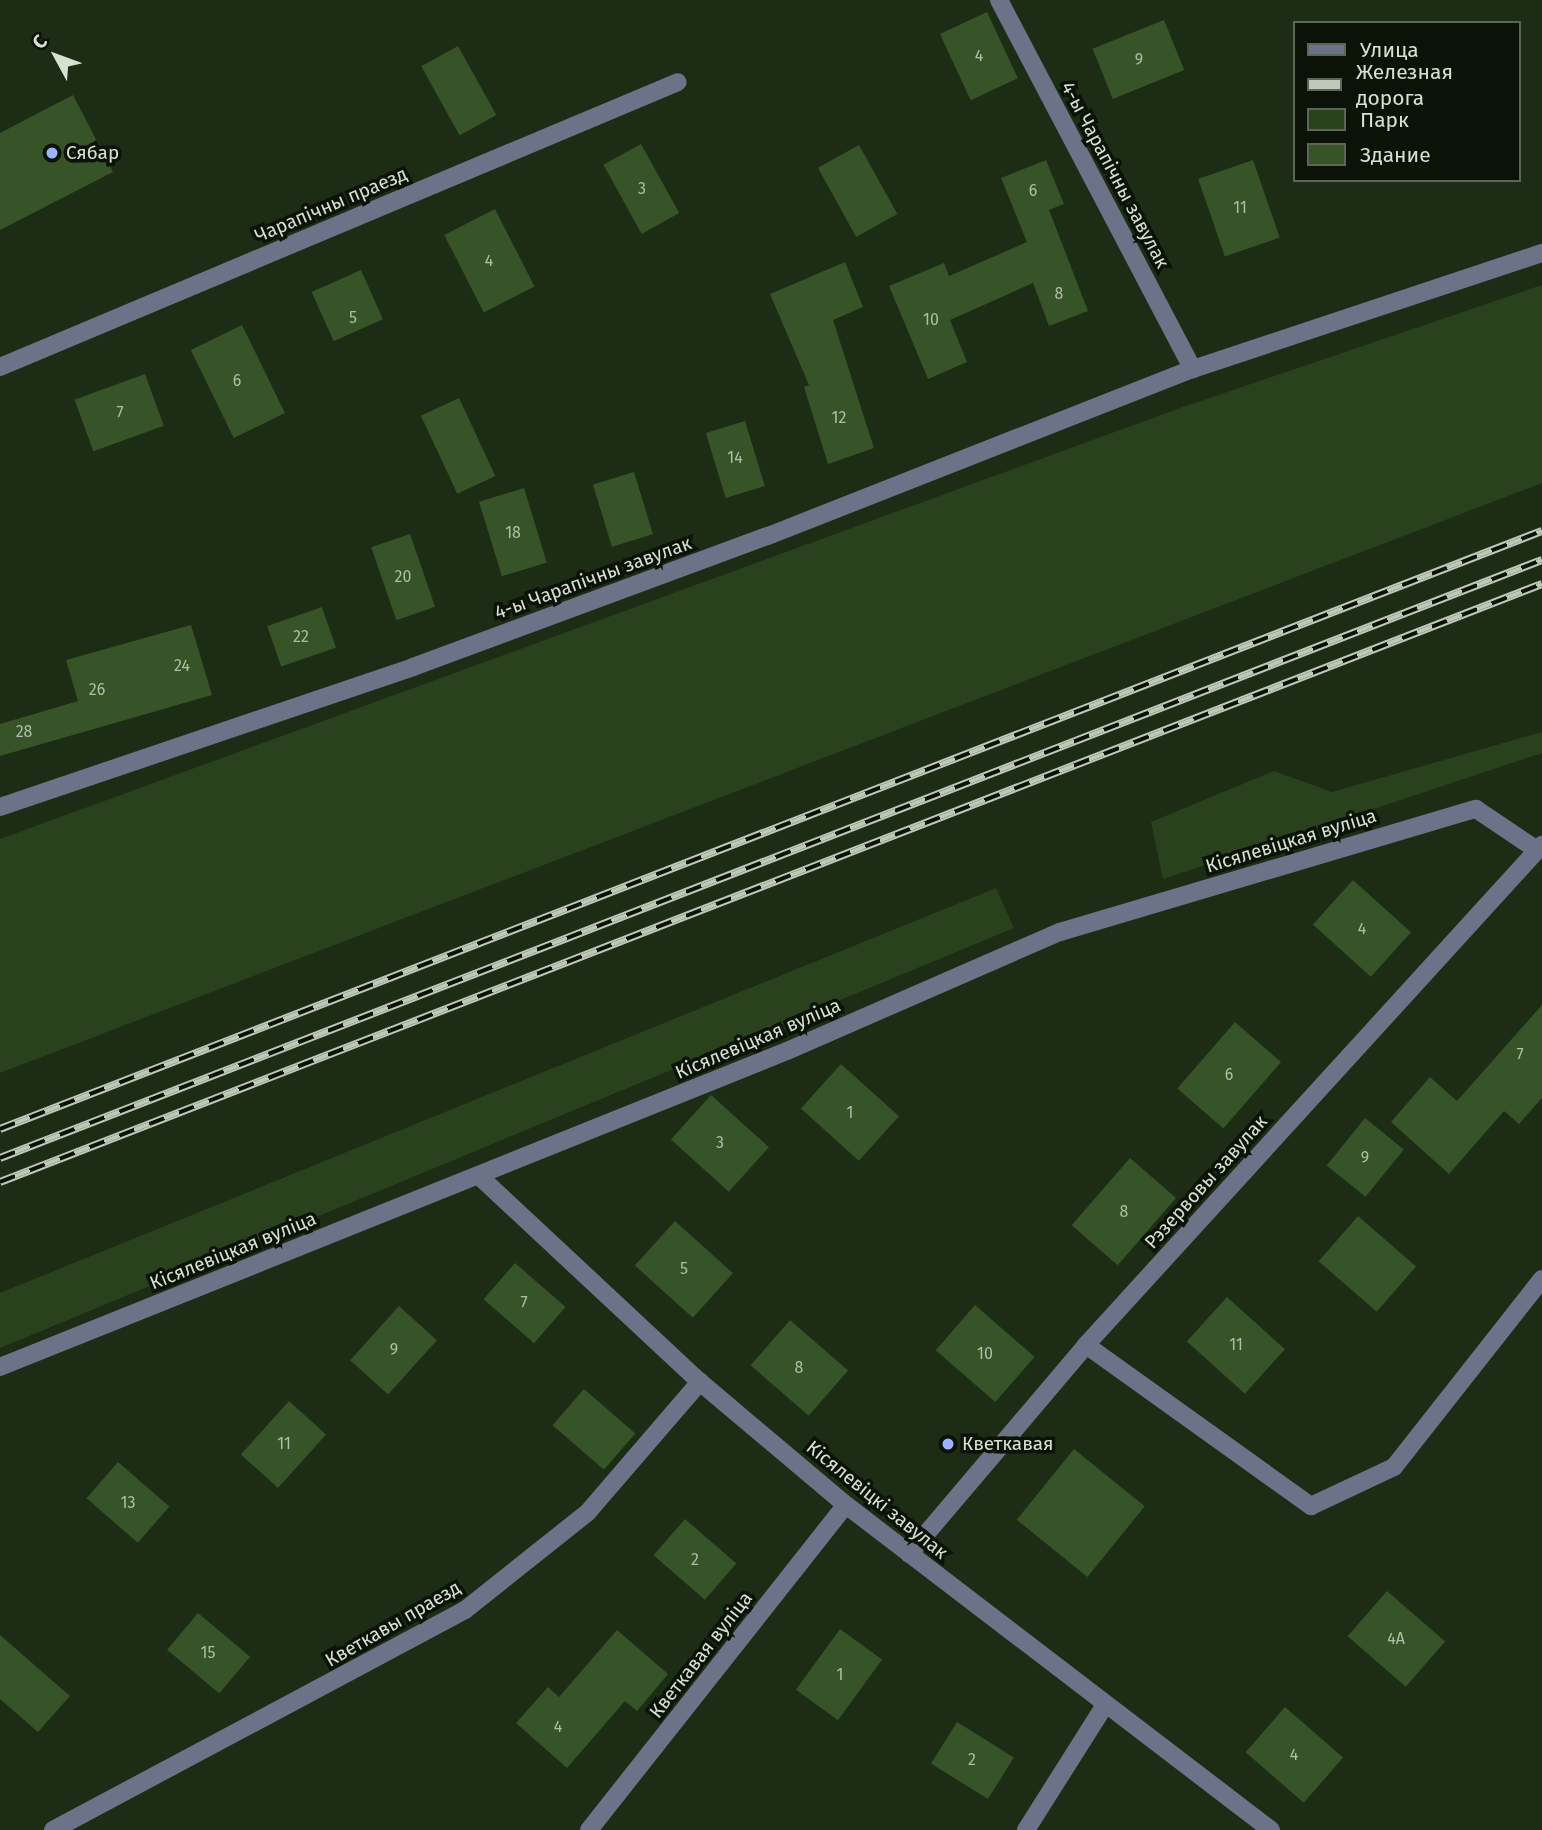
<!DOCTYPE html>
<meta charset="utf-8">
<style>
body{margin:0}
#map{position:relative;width:1542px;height:1830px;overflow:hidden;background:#1c2c15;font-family:"Fira Sans",sans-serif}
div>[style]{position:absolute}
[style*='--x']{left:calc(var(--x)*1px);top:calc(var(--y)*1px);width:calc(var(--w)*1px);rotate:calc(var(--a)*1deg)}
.green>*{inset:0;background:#2a411e}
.building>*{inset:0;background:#365427;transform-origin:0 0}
.minor>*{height:18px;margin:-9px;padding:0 9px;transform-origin:9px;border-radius:9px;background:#6c7389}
.rail>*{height:8px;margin-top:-4px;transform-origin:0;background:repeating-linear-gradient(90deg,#0b1208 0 16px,#bdc8b8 0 32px);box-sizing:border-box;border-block:2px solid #bdc8b8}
.dots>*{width:19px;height:19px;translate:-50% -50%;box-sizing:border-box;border:4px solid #0b1208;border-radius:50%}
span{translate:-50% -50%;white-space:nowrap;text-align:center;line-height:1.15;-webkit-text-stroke:7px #0b1208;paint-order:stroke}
.number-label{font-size:16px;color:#afbea7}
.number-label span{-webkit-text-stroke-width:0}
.poi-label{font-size:19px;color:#d7e1d2}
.left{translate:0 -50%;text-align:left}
.street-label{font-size:19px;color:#d7e1d2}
.legend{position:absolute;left:1293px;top:21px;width:228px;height:161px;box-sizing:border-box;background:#0b1208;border:2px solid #5d6559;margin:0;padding:9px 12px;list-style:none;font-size:21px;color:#d7e1d2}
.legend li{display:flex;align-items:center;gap:14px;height:35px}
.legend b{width:35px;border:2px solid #5d6559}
.north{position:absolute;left:21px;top:21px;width:70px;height:70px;-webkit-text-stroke:5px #0b1208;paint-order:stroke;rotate:311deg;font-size:19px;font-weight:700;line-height:28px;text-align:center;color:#d7e1d2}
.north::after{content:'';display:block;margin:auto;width:24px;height:32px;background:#d7e1d2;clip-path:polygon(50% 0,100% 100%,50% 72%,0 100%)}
</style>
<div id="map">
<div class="green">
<div style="clip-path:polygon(1542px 285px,1542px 483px,0 1073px,0 839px,1183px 407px)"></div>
<div style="clip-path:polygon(1542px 732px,1542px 753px,1163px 879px,1151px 822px,1274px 771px,1332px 792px)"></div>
<div style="clip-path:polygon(996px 888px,1014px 928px,0 1348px,0 1293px)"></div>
</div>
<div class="building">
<div style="left:987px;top:12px;width:73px;height:52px;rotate:65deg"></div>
<div style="left:1164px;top:20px;width:54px;height:77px;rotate:68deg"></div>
<div style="left:458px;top:46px;width:79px;height:42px;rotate:61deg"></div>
<div style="clip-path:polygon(73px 95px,113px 172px,0 230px,0 133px)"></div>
<div style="left:641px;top:144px;width:79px;height:43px;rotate:61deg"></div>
<div style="left:859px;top:145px;width:79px;height:47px;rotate:61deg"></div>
<div style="clip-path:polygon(1046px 160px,1064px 204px,1049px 210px,1088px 311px,1049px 326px,1033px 283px,950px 320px,967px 362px,928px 379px,889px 286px,944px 263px,949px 276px,1027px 242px,1001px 178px)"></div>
<div style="left:1253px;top:160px;width:82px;height:58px;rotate:71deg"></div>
<div style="left:495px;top:209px;width:87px;height:57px;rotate:63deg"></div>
<div style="clip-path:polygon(845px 262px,863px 307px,833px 320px,874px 448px,828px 464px,804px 387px,809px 385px,770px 294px)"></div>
<div style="left:361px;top:270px;width:54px;height:54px;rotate:66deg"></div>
<div style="left:242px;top:325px;width:98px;height:57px;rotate:64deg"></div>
<div style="left:145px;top:374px;width:55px;height:75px;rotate:70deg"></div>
<div style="left:459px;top:398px;width:86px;height:42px;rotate:65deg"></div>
<div style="left:745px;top:421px;width:68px;height:41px;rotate:73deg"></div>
<div style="left:634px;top:472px;width:65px;height:43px;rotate:73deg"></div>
<div style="left:524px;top:488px;width:78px;height:47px;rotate:73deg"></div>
<div style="left:410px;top:534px;width:77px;height:41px;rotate:71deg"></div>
<div style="left:322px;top:607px;width:43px;height:58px;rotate:71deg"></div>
<div style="clip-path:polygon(191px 625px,212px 695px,0 756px,0 724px,78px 701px,66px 660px)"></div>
<div style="left:1353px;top:880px;width:78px;height:60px;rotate:42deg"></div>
<div style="clip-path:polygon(1542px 1005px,1542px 1098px,1519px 1124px,1504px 1111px,1449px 1174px,1391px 1122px,1430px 1077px,1457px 1101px)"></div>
<div style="left:1235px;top:1022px;width:61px;height:88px;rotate:41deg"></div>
<div style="left:841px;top:1064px;width:78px;height:60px;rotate:42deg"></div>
<div style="left:711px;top:1095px;width:78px;height:60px;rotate:42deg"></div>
<div style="left:1365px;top:1118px;width:50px;height:61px;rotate:39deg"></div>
<div style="left:1130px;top:1158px;width:61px;height:89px;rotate:41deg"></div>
<div style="left:1358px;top:1216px;width:77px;height:60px;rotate:41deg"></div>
<div style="left:675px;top:1221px;width:78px;height:60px;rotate:42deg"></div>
<div style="left:515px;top:1263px;width:67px;height:48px;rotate:41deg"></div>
<div style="left:1227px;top:1297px;width:78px;height:60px;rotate:42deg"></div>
<div style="left:975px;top:1305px;width:79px;height:60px;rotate:41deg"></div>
<div style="left:399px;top:1306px;width:51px;height:73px;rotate:42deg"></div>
<div style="left:790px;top:1320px;width:77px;height:60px;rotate:41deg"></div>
<div style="left:584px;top:1389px;width:68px;height:48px;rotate:41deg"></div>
<div style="left:289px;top:1401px;width:50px;height:72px;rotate:42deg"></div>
<div style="left:1074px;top:1449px;width:91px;height:91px;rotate:39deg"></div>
<div style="left:118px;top:1462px;width:68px;height:48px;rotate:41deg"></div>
<div style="left:685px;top:1519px;width:68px;height:48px;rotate:41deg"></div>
<div style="left:1387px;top:1591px;width:77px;height:60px;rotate:41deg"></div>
<div style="left:198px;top:1613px;width:68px;height:48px;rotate:40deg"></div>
<div style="left:840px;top:1629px;width:52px;height:75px;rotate:36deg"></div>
<div style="clip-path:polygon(617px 1630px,668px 1674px,637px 1711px,625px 1701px,567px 1768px,516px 1723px,548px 1687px,559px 1697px)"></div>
<div style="clip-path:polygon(0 1635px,70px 1696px,38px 1732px,0 1699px)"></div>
<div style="left:1285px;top:1707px;width:77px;height:60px;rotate:41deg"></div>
<div style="left:957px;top:1722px;width:67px;height:49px;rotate:32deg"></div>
</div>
<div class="minor">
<div style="--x:999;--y:0;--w:417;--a:62.3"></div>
<div style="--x:0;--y:367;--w:735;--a:-22.8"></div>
<div style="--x:0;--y:807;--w:436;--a:-18.7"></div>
<div style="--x:413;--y:667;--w:378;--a:-20.3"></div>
<div style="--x:768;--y:536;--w:457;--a:-21.5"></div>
<div style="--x:1193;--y:369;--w:368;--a:-18.4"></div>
<div style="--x:479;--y:1176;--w:302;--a:43"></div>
<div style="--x:700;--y:1382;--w:191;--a:40.1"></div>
<div style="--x:846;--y:1505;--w:535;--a:37.41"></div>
<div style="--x:1086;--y:1345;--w:277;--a:35.6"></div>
<div style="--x:1311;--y:1506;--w:92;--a:-25.2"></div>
<div style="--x:1394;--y:1467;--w:239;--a:-51.8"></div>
<div style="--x:0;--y:1367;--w:848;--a:-21.88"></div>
<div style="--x:787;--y:1051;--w:298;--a:-23.6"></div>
<div style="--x:1060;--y:932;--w:434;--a:-16.5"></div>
<div style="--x:1476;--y:809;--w:73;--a:33.9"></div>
<div style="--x:909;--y:1554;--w:274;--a:-49.7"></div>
<div style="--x:1086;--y:1345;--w:677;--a:-47.64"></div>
<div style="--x:53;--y:1830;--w:467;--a:-28.1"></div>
<div style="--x:465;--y:1610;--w:157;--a:-38.5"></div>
<div style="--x:588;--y:1512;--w:172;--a:-49.3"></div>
<div style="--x:589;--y:1830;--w:414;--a:-51.7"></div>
<div style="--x:1026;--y:1830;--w:148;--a:-57.7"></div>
</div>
<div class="rail">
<div style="--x:0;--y:1129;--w:1654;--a:-21.2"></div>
<div style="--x:0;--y:1158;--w:1654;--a:-21.2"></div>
<div style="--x:0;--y:1182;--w:1654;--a:-21.2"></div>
</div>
<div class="dots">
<div style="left:52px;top:153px;background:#9eb3fd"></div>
<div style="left:948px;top:1444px;background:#9eb3fd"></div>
</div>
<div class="number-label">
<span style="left:979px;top:56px">4</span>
<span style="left:1139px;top:60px">9</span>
<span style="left:642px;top:189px">3</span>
<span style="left:1033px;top:191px">6</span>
<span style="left:1240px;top:208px">11</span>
<span style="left:489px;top:261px">4</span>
<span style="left:1059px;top:294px">8</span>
<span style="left:353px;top:318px">5</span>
<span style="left:931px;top:320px">10</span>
<span style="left:237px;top:381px">6</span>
<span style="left:120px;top:413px">7</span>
<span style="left:839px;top:418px">12</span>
<span style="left:735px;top:458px">14</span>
<span style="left:513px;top:533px">18</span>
<span style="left:403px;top:577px">20</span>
<span style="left:301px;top:637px">22</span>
<span style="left:182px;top:666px">24</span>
<span style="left:97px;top:690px">26</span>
<span style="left:24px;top:732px">28</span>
<span style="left:1362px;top:929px">4</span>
<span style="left:1520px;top:1055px">7</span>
<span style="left:1229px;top:1075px">6</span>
<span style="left:850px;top:1113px">1</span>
<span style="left:720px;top:1143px">3</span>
<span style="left:1365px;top:1158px">9</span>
<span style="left:1124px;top:1212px">8</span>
<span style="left:684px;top:1269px">5</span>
<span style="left:524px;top:1303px">7</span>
<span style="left:1236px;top:1345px">11</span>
<span style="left:394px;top:1350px">9</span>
<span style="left:985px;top:1354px">10</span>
<span style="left:799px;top:1368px">8</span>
<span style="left:284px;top:1444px">11</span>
<span style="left:128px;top:1503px">13</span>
<span style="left:695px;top:1560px">2</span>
<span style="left:1396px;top:1639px">4А</span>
<span style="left:208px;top:1653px">15</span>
<span style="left:840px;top:1675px">1</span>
<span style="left:558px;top:1727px">4</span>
<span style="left:1294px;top:1755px">4</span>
<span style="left:972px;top:1760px">2</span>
</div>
<div class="poi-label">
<span class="left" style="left:66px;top:153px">Сябар</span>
<span class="left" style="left:962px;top:1444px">Кветкавая</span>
</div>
<div class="street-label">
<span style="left:1115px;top:175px;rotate:62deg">4-ы Чарапічны завулак</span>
<span style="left:331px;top:205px;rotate:-23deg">Чарапічны праезд</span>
<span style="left:593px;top:578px;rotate:-20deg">4-ы Чарапічны завулак</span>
<span style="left:1291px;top:841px;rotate:-17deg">Кісялевіцкая вуліца</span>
<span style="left:758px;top:1039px;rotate:-23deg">Кісялевіцкая вуліца</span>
<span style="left:1206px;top:1182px;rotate:-48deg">Рэзервовы завулак</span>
<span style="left:233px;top:1251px;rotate:-22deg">Кісялевіцкая вуліца</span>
<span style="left:877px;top:1500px;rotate:39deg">Кісялевіцкі завулак</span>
<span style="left:393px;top:1624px;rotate:-30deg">Кветкавы праезд</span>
<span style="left:701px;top:1655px;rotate:-52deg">Кветкавая вуліца</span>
</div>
<ul class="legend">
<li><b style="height:9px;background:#6c7389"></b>Улица</li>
<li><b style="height:9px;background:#bdc8b8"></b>Железная дорога</li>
<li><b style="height:19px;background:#2a411e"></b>Парк</li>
<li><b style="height:19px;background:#365427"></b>Здание</li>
</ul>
<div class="north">С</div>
</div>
